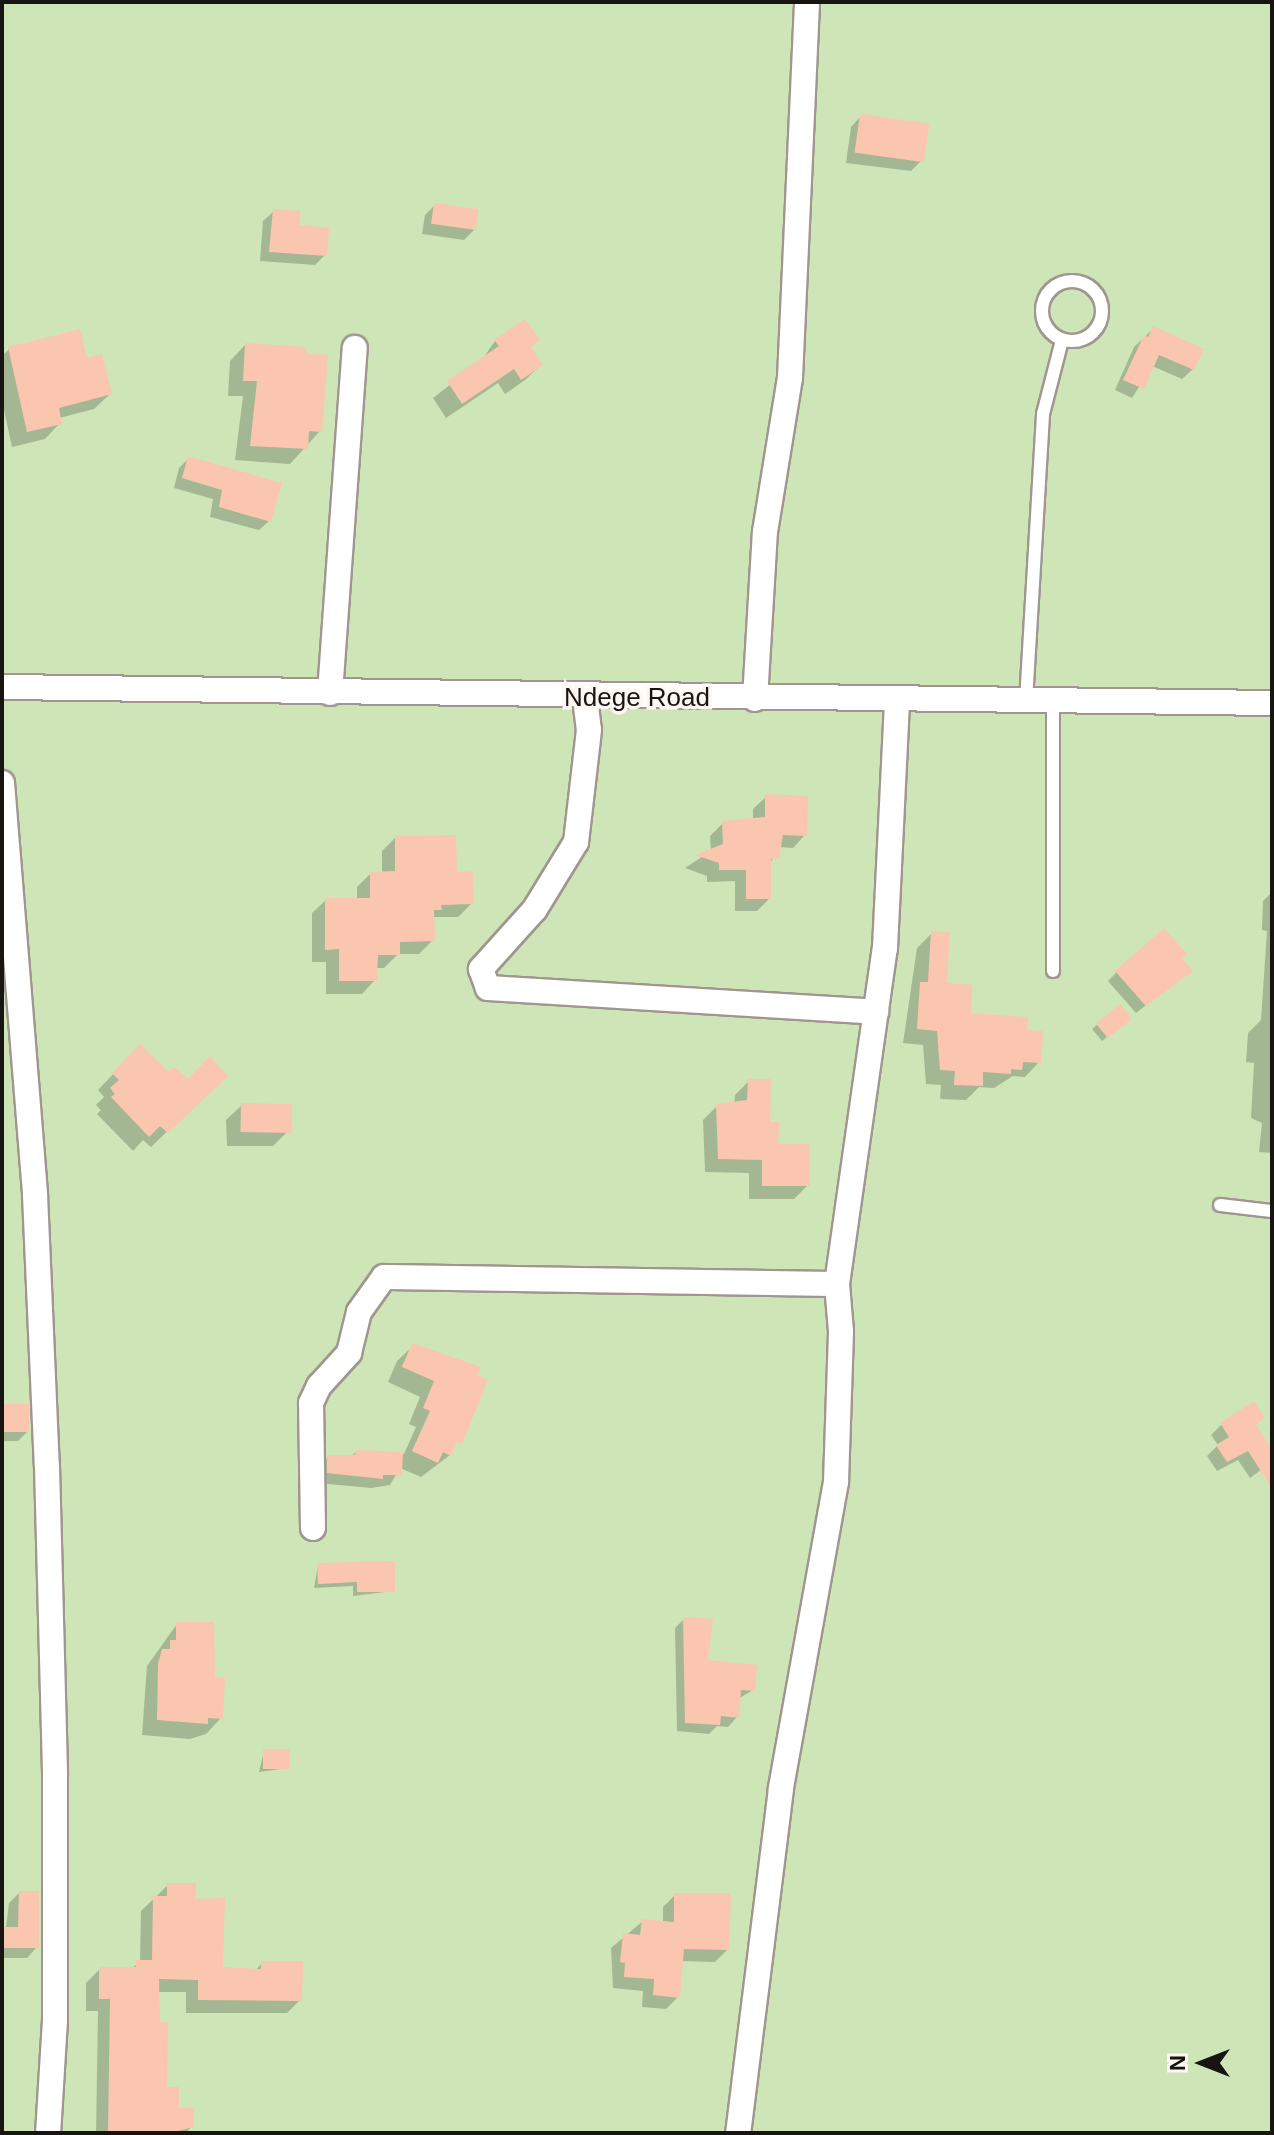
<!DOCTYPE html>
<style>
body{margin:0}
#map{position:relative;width:1274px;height:2135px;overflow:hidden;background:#fef6f0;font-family:Arial,sans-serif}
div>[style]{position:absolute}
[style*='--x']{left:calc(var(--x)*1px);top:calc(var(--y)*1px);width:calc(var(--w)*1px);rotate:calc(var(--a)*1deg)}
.green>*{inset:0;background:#cee5b8;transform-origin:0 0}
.shadow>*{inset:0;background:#0003}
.building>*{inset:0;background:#fbc6af;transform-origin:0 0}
.roads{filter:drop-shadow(2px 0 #a0968f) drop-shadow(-2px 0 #a0968f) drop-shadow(0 2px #a0968f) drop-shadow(0 -2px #a0968f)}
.lane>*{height:12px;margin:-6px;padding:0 6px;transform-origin:6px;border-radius:6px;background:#fff}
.lane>.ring{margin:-6px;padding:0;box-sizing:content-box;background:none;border:12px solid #fff;border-radius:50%}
.street>*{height:24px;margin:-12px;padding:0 12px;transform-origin:12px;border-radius:12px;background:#fff}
span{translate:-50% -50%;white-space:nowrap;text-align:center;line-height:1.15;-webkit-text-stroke:7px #fef6f0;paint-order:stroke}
.street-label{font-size:26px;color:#171411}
.frame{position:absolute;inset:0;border:4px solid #171411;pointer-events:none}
.north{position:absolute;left:1162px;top:2023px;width:80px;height:80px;-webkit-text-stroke:6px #fef6f0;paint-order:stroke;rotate:270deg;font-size:22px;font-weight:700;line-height:32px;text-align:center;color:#171411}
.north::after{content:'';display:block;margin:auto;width:28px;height:36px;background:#171411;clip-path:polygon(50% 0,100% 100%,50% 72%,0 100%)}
</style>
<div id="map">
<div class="green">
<div style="left:2px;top:2px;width:1270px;height:2131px"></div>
</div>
<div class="shadow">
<div style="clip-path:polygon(861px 116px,921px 161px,911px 171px,846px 163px,851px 127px)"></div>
<div style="clip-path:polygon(435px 205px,474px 230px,464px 240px,422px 234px,425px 215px)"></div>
<div style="clip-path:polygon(274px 211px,325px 255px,315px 265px,260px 261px,263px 221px)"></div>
<div style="clip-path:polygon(1154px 328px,1193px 369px,1182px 379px,1152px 366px,1132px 398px,1115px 390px,1134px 347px)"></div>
<div style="clip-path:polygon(537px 340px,530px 348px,541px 365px,525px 380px,505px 394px,498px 383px,446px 418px,433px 398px,482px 360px,495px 341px)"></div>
<div style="clip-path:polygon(245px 345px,320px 431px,290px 464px,235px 460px,243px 396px,228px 396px,230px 361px)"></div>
<div style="clip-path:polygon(9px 349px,85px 361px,110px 394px,94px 409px,59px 418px,60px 423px,45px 439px,12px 447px,2px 401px,2px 356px)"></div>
<div style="clip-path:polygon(189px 458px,269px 521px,259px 530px,210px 517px,213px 499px,174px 488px,179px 468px)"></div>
<div style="clip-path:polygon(766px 797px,805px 835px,793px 848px,779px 847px,769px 865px,769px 899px,757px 911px,735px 911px,735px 881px,707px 882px,707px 876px,685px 868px,711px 851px,710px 836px,723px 823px,753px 820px,753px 809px)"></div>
<div style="clip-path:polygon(395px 838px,455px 874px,472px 903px,458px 917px,432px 917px,433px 940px,419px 954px,398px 954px,384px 968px,376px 968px,375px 980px,362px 994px,326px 994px,326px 962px,312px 962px,312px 913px,326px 900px,357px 900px,357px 887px,370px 874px,382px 873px,382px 851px)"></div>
<div style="clip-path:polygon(1272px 892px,1272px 1153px,1259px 1152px,1262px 1123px,1251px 1118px,1254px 1063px,1246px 1062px,1248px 1033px,1261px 1020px,1267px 931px,1262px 930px,1263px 901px)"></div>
<div style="clip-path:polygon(932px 933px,945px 985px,968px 1015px,1039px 1062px,1025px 1077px,1013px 1076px,994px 1088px,979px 1087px,966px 1100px,940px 1099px,941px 1085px,926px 1084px,923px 1045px,903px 1043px,917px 948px)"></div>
<div style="clip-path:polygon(1179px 959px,1190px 971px,1136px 1013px,1108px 981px,1117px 972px)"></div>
<div style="clip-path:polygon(1120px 1006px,1125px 1023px,1102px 1041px,1092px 1029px)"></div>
<div style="clip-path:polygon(140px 1046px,168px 1074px,188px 1081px,225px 1076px,151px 1147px,143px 1140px,133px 1151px,97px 1114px,101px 1110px,96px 1105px,104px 1097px,98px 1090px)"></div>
<div style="clip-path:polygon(749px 1081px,776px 1146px,808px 1185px,794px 1199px,749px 1199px,749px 1173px,705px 1172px,703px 1120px,717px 1106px,734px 1106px,735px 1095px)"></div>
<div style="clip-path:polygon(242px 1105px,289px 1130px,273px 1146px,227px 1146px,226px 1120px)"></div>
<div style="clip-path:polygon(413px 1346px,479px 1369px,450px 1455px,421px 1477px,400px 1468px,390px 1485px,371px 1488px,318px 1483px,318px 1467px,328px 1457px,351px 1457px,356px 1452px,404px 1454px,416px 1427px,409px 1424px,420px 1397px,388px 1382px,397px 1361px)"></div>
<div style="clip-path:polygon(3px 1406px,28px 1431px,18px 1441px,2px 1441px)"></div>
<div style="clip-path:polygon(1262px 1418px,1254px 1426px,1272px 1462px,1250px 1478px,1238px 1460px,1217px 1471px,1207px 1456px,1218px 1445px,1211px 1435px,1221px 1425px)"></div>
<div style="clip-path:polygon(318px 1565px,393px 1591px,353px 1596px,353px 1586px,314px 1588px)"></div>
<div style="clip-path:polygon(684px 1619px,706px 1662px,753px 1690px,738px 1699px,737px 1717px,728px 1727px,717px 1726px,709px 1734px,677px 1731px,675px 1628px)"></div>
<div style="clip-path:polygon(177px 1624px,221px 1718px,206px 1734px,190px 1739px,142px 1735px,147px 1666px)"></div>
<div style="clip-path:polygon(264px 1751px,288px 1768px,259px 1772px)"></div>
<div style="clip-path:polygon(168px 1885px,193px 1901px,221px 1969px,255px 1971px,262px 1963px,300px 2000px,287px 2013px,186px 2013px,186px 1992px,157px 1992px,165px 2089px,192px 2126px,186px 2133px,96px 2133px,98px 2011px,86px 2011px,86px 1983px,100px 1969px,131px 1969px,140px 1962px,141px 1911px)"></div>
<div style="clip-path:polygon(19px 1893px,37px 1947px,27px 1958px,2px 1958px,9px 1903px)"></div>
<div style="clip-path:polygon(675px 1895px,727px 1950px,715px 1962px,681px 1961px,678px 1997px,666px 2009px,642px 2007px,643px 1991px,613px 1988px,611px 1948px,643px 1921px,663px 1923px,663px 1907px)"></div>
</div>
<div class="building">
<div style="left:860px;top:114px;width:70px;height:39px;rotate:8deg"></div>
<div style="left:434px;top:203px;width:45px;height:21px;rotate:8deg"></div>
<div style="clip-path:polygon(273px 209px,300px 211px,299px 225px,329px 228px,327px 256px,269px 252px)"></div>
<div style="clip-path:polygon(525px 319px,540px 340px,531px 346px,543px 365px,521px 380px,514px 369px,462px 404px,447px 381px,499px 346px,494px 340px)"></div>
<div style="clip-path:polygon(1153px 326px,1204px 349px,1194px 370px,1159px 355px,1144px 389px,1123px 380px,1144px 335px,1148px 337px)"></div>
<div style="clip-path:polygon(80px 329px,87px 358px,102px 354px,112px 394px,59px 408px,62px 424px,27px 432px,8px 347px)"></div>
<div style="clip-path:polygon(245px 343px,306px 347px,306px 353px,328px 355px,322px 432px,309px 431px,308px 449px,250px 446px,257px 381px,243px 381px)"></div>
<div style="clip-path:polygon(188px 456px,282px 483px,271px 522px,219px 507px,222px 490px,182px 478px)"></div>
<div style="clip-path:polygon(765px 794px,808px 796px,807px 836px,783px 835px,779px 858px,771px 859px,771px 899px,746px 899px,746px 870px,719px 870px,719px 863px,695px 855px,723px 844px,722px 821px,765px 817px)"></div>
<div style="clip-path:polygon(456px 835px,457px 872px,473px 871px,474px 904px,441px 905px,442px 910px,434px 910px,435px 941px,400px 942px,400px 955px,378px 955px,377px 981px,339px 981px,339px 949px,325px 950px,325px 898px,370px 898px,370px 872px,395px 871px,395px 836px)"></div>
<div style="clip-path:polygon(1164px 928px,1187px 954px,1182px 959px,1193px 971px,1146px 1006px,1115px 971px)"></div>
<div style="clip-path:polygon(931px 931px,950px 932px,947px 983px,972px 985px,971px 1013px,1028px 1017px,1027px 1030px,1043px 1031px,1041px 1063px,1023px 1062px,1022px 1070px,1011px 1069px,1011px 1074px,983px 1072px,983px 1086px,954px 1085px,955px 1071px,940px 1070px,937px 1031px,917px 1029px,920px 982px,928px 982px)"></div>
<div style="left:1120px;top:1004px;width:19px;height:31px;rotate:51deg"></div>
<div style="clip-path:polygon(140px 1044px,169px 1072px,174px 1067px,188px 1079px,210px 1056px,228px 1076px,168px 1133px,160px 1126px,149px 1137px,111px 1097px,115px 1094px,110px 1088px,119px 1080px,112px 1073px)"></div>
<div style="clip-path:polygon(748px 1079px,771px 1079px,770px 1122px,779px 1122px,778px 1144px,810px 1144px,810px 1186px,762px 1186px,762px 1160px,718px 1159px,716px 1104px,747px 1100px)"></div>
<div style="left:241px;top:1103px;width:51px;height:29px;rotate:1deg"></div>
<div style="clip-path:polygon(412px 1343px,481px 1367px,478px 1375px,488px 1380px,462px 1444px,457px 1442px,451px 1456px,443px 1452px,438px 1463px,412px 1451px,430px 1411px,423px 1408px,434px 1381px,402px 1367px)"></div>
<div style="clip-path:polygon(1254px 1401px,1265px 1418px,1256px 1424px,1272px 1450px,1272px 1488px,1248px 1451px,1227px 1462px,1216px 1445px,1229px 1437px,1220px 1423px)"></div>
<div style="left:3px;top:1404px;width:26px;height:28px"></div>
<div style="clip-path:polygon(356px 1450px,403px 1452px,402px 1475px,383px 1475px,383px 1479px,327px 1473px,327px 1455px,355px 1455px)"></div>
<div style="clip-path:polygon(395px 1561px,395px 1592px,357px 1592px,357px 1582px,318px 1584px,317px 1563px)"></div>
<div style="clip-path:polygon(683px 1617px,713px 1619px,708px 1660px,757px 1665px,755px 1691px,741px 1690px,739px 1718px,721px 1716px,720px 1725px,685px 1723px)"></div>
<div style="clip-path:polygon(176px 1622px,214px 1622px,215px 1677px,225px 1678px,223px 1719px,208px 1718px,208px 1724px,157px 1720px,158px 1664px,162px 1649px,170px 1649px,170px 1640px,176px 1640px)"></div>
<div style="left:263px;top:1749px;width:27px;height:20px"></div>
<div style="clip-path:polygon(167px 1883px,196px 1883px,195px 1899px,225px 1898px,223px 1967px,261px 1969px,261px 1961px,303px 1961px,302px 2001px,198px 2000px,198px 1980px,159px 1979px,160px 2022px,168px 2022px,167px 2087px,179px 2087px,179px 2108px,194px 2108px,194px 2127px,169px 2133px,108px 2131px,110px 1999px,99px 1999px,99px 1967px,136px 1967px,136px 1960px,152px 1960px,153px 1896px,167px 1896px)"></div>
<div style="clip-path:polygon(19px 1891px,39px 1891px,39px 1948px,4px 1948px,4px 1927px,18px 1927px)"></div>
<div style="clip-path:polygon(674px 1893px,731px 1893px,729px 1950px,684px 1949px,680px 1998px,653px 1995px,654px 1979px,624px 1977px,625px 1963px,620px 1962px,623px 1933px,640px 1935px,642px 1919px,674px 1922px)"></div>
</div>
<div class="roads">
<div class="lane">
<div class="ring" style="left:1042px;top:281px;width:48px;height:48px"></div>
<div style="--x:1026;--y:701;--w:288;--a:-86.6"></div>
<div style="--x:1043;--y:414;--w:76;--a:-75.6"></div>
<div style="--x:1053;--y:701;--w:270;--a:90"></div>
<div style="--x:1220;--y:1205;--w:52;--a:6.6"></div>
</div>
<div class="street">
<div style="--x:2;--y:687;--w:1270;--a:0.72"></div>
<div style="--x:330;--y:693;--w:346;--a:-85.9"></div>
<div style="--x:585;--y:698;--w:32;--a:83"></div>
<div style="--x:589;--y:730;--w:113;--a:96.6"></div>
<div style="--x:576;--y:842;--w:79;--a:121.5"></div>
<div style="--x:535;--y:909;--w:81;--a:132"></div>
<div style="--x:481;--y:969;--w:20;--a:70"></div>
<div style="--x:488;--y:988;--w:389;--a:3.5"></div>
<div style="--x:755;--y:699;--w:167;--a:-86.6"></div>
<div style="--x:765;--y:532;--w:156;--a:-80.8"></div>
<div style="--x:790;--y:378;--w:376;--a:-87.4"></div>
<div style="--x:2;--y:783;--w:413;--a:85.4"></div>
<div style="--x:35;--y:1195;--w:271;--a:87.5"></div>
<div style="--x:47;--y:1466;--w:309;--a:88.5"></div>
<div style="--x:55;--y:1775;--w:245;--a:90"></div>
<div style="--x:55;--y:2020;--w:113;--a:93.5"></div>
<div style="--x:837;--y:1284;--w:339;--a:-81.9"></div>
<div style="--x:885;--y:948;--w:248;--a:-87.2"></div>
<div style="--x:313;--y:1528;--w:125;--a:-90.9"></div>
<div style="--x:311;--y:1403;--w:19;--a:-65"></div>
<div style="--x:319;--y:1386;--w:45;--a:-47.7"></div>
<div style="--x:349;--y:1353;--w:42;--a:-76.3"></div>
<div style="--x:359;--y:1312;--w:43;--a:-54.5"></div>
<div style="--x:384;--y:1277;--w:453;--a:0.9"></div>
<div style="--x:837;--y:1284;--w:48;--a:85.2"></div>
<div style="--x:841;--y:1332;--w:150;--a:91.9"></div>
<div style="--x:836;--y:1482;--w:312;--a:100.2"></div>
<div style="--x:781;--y:1789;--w:347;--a:97.1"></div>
</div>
</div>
<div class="street-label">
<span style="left:637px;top:698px">Ndege Road</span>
</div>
<div class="frame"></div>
<div class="north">N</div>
</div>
